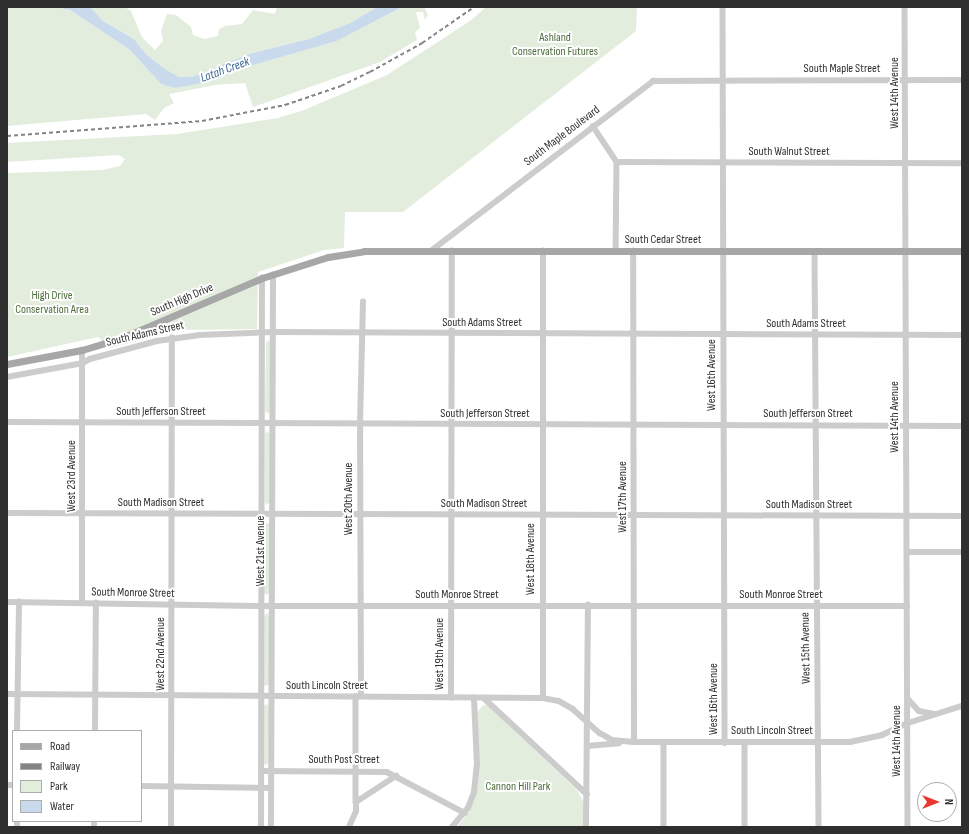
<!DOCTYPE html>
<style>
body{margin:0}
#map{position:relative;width:969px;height:834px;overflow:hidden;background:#fff;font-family:"Sofia Sans Condensed",sans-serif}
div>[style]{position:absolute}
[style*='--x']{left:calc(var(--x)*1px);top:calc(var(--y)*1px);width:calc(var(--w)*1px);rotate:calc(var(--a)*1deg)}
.green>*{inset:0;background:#e3eddd}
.water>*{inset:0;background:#c9daed}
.minor>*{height:5.5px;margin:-2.75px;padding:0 2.75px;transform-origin:2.75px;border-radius:2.75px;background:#ccc}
.major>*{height:7px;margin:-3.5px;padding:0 3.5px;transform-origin:3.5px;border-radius:3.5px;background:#a7a7a7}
.rail>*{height:1.5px;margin-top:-0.75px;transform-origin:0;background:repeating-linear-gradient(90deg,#848484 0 4px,transparent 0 7px)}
span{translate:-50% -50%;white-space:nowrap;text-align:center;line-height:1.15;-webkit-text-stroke:4px #fff;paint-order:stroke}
.park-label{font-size:12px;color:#4c6c3b}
.street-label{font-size:12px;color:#2f2f2f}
.water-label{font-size:13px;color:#3b6794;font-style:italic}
.frame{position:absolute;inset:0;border:8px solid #2f2f2f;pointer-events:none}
.legend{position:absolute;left:12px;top:730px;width:130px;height:92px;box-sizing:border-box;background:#fff;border:1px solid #acacac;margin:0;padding:5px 7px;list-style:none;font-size:12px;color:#2f2f2f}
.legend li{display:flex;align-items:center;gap:8px;height:20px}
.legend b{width:20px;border:1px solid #acacac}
.north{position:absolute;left:917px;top:782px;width:40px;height:40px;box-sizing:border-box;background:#fff;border:1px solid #acacac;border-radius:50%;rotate:90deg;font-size:11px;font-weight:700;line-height:16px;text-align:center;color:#2f2f2f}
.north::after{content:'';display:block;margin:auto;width:14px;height:18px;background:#e9372e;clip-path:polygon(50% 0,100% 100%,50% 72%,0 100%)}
</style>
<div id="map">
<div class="green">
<div style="clip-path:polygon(7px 7px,54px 7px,70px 10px,130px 50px,161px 84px,208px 82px,250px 66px,337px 41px,402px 7px,424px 7px,428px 15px,425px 20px,423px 12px,416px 12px,420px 28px,415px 32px,417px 40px,380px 62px,253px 107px,245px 83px,215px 85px,169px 94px,174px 103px,164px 108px,155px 120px,146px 114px,7px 126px)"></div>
<div style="clip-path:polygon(90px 7px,125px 7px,131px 11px,142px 37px,155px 50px,163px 41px,161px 31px,167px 14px,176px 15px,191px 27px,193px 35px,204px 39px,218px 36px,219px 29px,225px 26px,242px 24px,253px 10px,275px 14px,277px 7px,377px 7px,350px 23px,309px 39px,249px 54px,192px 77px,179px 77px,165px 69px,147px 55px,134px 39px,103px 21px)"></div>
<div style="clip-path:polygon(486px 7px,637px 7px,636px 31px,403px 212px,345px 212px,344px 248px,324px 250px,258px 272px,257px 329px,178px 330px,111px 348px,98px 337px,7px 357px,7px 173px,102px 170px,120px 166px,125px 159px,119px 155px,7px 162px,7px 143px,177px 134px,278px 118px,304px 110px,387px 75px,470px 21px)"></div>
<div style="clip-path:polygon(268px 340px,270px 342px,270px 411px,268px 414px,265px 411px,266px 343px)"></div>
<div style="clip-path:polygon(267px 431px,270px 434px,270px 502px,267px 505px,265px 502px,265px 434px)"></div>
<div style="clip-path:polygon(267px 523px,269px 524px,269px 593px,267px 595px,264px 593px,265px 525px)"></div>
<div style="clip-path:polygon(267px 613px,269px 616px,269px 684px,266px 686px,263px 684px,264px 616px)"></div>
<div style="clip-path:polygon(266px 704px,269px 706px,268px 763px,266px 765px,264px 764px,264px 706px)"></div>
<div style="clip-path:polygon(483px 705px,487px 705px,577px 790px,584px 803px,584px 827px,457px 827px,470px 811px,477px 789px,479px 771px,476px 714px)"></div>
</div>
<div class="water">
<div style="clip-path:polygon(54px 7px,90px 7px,103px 21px,134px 39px,147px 55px,165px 69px,179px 77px,192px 77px,249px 54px,309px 39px,350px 23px,377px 7px,402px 7px,337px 41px,250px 66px,208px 82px,175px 88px,161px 84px,130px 50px,70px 10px)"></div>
</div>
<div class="minor">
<div style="--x:723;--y:7;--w:736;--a:89.84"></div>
<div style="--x:905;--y:7;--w:820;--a:89.79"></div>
<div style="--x:593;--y:126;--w:43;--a:56.3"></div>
<div style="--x:617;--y:162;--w:89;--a:90.6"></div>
<div style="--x:617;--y:162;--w:345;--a:0.2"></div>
<div style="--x:431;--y:251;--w:280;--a:-37.4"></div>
<div style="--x:653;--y:81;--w:309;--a:-0.2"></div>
<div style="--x:815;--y:252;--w:575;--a:89.6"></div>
<div style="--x:7;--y:377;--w:77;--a:-10.4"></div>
<div style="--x:83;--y:363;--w:8;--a:-30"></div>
<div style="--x:90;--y:359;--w:69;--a:-15"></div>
<div style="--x:157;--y:341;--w:43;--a:-7.9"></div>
<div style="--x:200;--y:335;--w:73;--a:-2.4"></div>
<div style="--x:273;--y:332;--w:689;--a:0.25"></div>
<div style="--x:7;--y:422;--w:955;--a:0.24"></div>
<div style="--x:7;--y:513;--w:955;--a:0.18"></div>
<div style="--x:907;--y:552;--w:55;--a:0"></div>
<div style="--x:7;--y:602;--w:249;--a:0.9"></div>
<div style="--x:256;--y:606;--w:651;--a:0"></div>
<div style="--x:82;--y:603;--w:253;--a:-90"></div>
<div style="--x:7;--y:694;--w:536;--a:0.43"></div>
<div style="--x:543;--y:698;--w:16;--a:11"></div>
<div style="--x:559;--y:701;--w:16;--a:30"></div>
<div style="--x:573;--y:709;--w:36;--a:42"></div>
<div style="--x:600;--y:733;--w:14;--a:30"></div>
<div style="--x:612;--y:740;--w:22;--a:5"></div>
<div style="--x:634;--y:742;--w:216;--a:0"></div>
<div style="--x:850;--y:742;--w:33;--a:-12"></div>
<div style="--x:882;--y:735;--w:29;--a:-25"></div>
<div style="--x:908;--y:723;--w:57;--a:-17.5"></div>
<div style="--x:356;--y:696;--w:106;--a:90"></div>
<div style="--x:361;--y:696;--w:272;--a:-90.2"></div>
<div style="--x:360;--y:424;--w:122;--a:-88.6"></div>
<div style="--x:451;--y:698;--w:447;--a:-89.9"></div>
<div style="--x:484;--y:698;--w:141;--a:43"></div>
<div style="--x:543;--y:698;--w:447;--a:-90"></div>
<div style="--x:908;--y:699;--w:16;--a:47"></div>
<div style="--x:919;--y:711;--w:15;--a:11"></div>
<div style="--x:17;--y:731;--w:129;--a:-89.1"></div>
<div style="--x:95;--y:731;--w:128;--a:-89.6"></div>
<div style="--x:632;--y:742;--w:2;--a:0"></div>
<div style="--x:634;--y:742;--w:491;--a:-90.1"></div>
<div style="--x:664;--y:742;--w:85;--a:90"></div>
<div style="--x:745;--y:742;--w:85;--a:90"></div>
<div style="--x:587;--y:746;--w:32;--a:-5"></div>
<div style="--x:261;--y:771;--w:126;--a:0.5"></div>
<div style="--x:387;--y:772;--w:88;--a:27.7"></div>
<div style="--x:7;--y:785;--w:6;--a:0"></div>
<div style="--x:141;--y:786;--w:130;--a:0.9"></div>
<div style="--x:17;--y:827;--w:6;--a:-90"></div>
<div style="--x:94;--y:827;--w:6;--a:-90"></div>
<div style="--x:171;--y:827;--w:489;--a:-89.9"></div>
<div style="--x:261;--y:827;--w:549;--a:-89.9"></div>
<div style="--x:271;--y:827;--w:552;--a:-89.79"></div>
<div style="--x:349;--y:827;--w:17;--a:-66"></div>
<div style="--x:356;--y:811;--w:9;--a:-90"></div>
<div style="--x:356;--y:802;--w:48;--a:-33"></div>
<div style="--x:452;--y:827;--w:25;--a:-50"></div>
<div style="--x:468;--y:808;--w:17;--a:-69"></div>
<div style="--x:474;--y:792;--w:27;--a:-84"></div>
<div style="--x:477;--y:765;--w:67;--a:-92.6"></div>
<div style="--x:586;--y:827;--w:222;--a:-89.5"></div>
</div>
<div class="major">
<div style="--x:7;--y:364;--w:76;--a:-10.6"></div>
<div style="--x:82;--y:350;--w:39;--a:-17"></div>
<div style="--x:119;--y:339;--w:155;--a:-23.1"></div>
<div style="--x:262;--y:278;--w:69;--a:-17.7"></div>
<div style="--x:328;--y:257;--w:36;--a:-9"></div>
<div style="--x:364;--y:251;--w:598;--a:0"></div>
</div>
<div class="rail">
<div style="--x:7;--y:136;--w:196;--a:-4.4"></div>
<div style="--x:202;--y:121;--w:85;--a:-10.9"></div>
<div style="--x:285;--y:105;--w:59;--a:-18.7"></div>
<div style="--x:341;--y:86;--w:32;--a:-26"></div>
<div style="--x:370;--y:72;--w:60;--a:-29.1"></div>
<div style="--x:422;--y:43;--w:63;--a:-34.7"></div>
</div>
<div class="park-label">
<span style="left:555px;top:45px">Ashland<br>Conservation Futures</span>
<span style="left:52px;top:303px">High Drive<br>Conservation Area</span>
<span style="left:518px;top:787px">Cannon Hill Park</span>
</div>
<div class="street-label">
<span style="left:842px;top:69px">South Maple Street</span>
<span style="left:895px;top:93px;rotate:-90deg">West 14th Avenue</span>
<span style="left:562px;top:136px;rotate:-37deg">South Maple Boulevard</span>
<span style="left:789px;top:152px">South Walnut Street</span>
<span style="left:663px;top:240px">South Cedar Street</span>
<span style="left:182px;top:300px;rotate:-23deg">South High Drive</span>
<span style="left:482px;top:323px">South Adams Street</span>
<span style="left:806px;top:324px">South Adams Street</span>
<span style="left:145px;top:334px;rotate:-13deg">South Adams Street</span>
<span style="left:712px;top:375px;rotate:-90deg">West 16th Avenue</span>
<span style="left:161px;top:412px">South Jefferson Street</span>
<span style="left:485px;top:414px">South Jefferson Street</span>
<span style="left:808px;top:414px">South Jefferson Street</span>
<span style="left:895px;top:417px;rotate:-90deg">West 14th Avenue</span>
<span style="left:72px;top:476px;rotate:-90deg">West 23rd Avenue</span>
<span style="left:623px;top:497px;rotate:-90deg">West 17th Avenue</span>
<span style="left:349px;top:499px;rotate:-90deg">West 20th Avenue</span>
<span style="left:161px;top:503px">South Madison Street</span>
<span style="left:484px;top:504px">South Madison Street</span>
<span style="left:809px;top:505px">South Madison Street</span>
<span style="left:261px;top:551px;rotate:-90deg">West 21st Avenue</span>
<span style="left:531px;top:559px;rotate:-90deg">West 18th Avenue</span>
<span style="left:133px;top:593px;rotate:1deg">South Monroe Street</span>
<span style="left:457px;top:595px">South Monroe Street</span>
<span style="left:781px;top:595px">South Monroe Street</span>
<span style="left:806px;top:648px;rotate:-91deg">West 15th Avenue</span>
<span style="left:161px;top:654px;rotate:-90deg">West 22nd Avenue</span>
<span style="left:440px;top:654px;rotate:-90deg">West 19th Avenue</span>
<span style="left:327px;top:686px">South Lincoln Street</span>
<span style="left:714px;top:699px;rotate:-90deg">West 16th Avenue</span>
<span style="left:772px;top:731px">South Lincoln Street</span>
<span style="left:897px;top:741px;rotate:-90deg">West 14th Avenue</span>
<span style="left:344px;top:760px">South Post Street</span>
</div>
<div class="water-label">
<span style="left:225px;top:70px;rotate:-20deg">Latah Creek</span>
</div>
<div class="frame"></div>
<ul class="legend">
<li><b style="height:5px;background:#a7a7a7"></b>Road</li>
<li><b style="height:5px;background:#848484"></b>Railway</li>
<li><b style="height:11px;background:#e3eddd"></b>Park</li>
<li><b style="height:11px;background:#c9daed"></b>Water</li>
</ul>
<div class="north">N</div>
</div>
